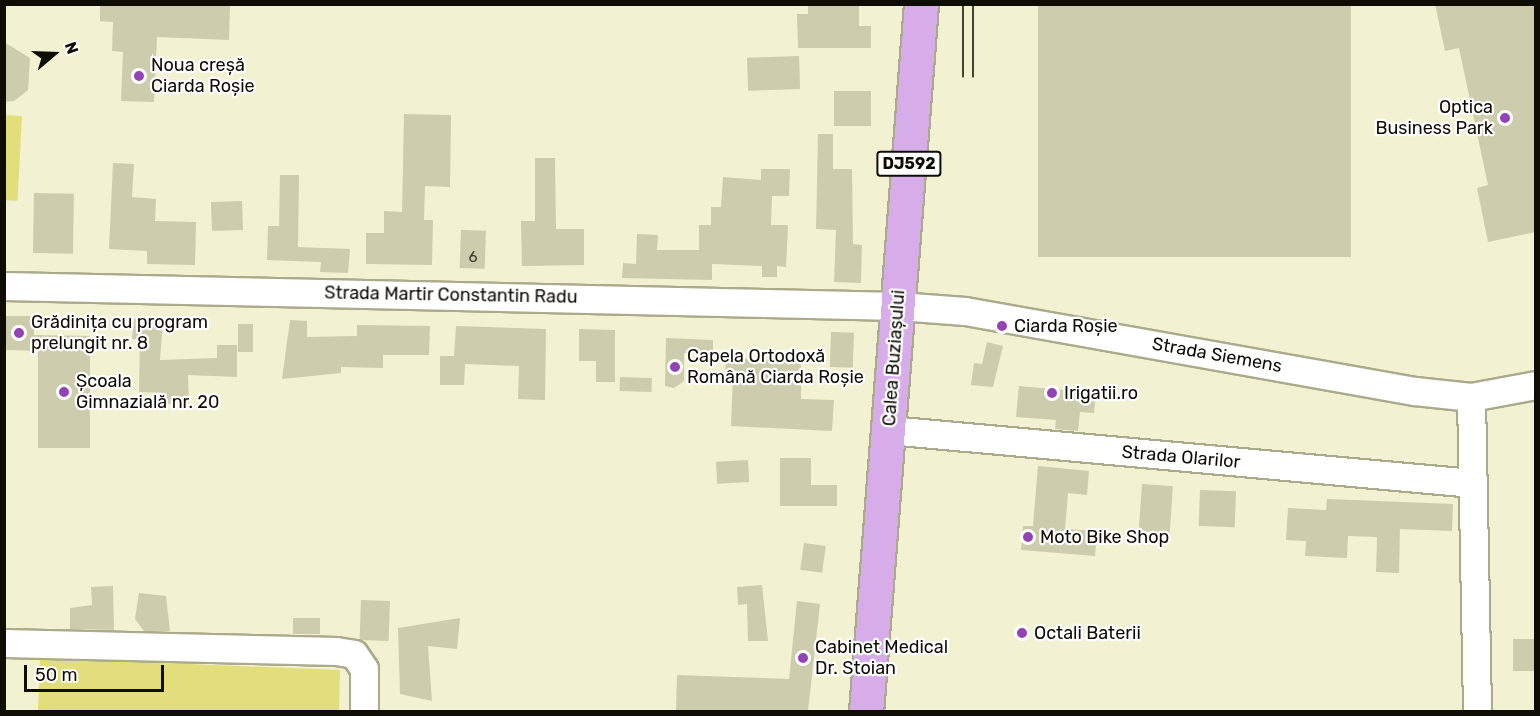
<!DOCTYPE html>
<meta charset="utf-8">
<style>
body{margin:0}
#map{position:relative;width:1540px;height:716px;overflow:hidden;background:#f2f1d1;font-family:Rubik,sans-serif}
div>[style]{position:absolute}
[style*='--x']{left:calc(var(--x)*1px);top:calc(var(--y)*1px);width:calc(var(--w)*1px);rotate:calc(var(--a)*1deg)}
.green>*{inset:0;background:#e2de7c;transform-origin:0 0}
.building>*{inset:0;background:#cdccad;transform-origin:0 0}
.roads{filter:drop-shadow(2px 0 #abaa8c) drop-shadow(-2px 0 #abaa8c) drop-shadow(0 2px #abaa8c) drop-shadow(0 -2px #abaa8c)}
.minor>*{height:27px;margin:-13.5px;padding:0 13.5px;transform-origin:13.5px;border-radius:13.5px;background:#fff}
.major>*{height:33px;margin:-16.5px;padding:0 16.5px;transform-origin:16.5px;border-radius:16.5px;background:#d6ade8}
.tram>*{height:1.5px;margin:-0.75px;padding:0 0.75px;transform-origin:0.75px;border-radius:0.75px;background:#444334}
.dots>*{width:16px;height:16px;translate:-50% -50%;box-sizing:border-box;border:3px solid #fff;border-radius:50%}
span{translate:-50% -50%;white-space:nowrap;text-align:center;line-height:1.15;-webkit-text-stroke:4.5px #fff;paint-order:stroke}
.number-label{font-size:15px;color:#3e3d2e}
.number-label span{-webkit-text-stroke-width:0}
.shield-label span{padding:2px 4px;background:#fff;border:2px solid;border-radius:4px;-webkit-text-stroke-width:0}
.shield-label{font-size:16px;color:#0e0d04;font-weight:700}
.poi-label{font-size:18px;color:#0e0d04}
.left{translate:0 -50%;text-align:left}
.right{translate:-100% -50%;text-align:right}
.street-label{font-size:18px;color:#0e0d04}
.frame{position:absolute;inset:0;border:6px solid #0e0d04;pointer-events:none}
.north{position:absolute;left:24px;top:24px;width:60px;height:60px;-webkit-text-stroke:4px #fff;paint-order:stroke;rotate:71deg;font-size:16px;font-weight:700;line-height:24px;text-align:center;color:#0e0d04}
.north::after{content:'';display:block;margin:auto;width:21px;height:27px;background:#0e0d04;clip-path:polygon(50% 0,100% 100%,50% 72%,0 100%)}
.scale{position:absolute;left:24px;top:665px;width:140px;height:27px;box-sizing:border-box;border:3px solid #0e0d04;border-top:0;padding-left:8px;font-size:18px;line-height:21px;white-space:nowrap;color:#0e0d04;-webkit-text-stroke:4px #fff;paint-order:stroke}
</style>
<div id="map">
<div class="green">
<div style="left:5px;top:115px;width:17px;height:85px;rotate:3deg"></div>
<div style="clip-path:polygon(40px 658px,340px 670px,339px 711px,38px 711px)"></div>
</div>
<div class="building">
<div style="clip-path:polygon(100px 4px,230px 6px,229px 40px,157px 37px,154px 102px,121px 101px,123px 52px,112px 51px,113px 22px,100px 21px)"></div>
<div style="clip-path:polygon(808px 4px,859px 4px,859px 26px,871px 26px,871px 48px,798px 48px,797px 14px,808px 14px)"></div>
<div style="left:1038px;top:4px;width:313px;height:253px"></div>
<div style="clip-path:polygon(1435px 4px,1536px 4px,1536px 232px,1488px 242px,1477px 188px,1488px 185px,1459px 48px,1445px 51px)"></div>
<div style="clip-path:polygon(4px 42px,30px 58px,28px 90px,14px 101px,4px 102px)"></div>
<div style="left:799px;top:56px;width:33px;height:52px;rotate:88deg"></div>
<div style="left:834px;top:91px;width:37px;height:35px"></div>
<div style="clip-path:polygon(404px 114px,451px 115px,450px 187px,425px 186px,424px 220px,433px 220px,432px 265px,366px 264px,366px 233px,384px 233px,384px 211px,402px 212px)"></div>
<div style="clip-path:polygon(818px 134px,833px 134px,833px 169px,852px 169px,853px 244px,862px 245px,861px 283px,834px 282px,836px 230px,816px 229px)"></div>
<div style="clip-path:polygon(535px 158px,555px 158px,556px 229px,584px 229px,584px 265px,522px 266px,521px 221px,535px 221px)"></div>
<div style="clip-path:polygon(113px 163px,134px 164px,132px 197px,156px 199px,155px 221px,196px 222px,195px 265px,147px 264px,147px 251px,109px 249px)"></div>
<div style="clip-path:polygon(761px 169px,790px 169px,789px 196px,772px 196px,771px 225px,788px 225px,786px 267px,777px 266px,777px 277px,762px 277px,762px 266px,712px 264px,712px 280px,622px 278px,623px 263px,636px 264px,637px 234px,658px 235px,657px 250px,699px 250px,699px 225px,711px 225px,711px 207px,721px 207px,723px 177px,761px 180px)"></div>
<div style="clip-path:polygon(280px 175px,299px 175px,298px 247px,350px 249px,348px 273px,320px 272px,321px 262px,267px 260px,268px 226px,279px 226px)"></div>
<div style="left:34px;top:193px;width:40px;height:60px;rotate:1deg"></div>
<div style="left:242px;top:201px;width:29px;height:31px;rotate:88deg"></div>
<div style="left:461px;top:230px;width:25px;height:38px;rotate:2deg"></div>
<div style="clip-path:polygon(4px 316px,34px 316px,34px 335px,90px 336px,90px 448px,38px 448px,38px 351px,4px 350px)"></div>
<div style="clip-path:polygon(134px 319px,163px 320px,160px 360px,217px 358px,217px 345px,237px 345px,237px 377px,188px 375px,189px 403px,167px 404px,166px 393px,139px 392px,140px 339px,132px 339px)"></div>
<div style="clip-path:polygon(290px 320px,307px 321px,307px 337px,357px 336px,357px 325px,430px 326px,429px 355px,383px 355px,383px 368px,341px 367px,341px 373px,282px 379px)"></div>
<div style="left:238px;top:324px;width:15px;height:28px"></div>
<div style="clip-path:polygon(456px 326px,546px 329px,545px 400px,518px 399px,519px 366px,465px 364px,464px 385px,440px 385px,440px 356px,454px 356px)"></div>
<div style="clip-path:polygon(579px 329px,615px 330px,615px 382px,596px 382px,596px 361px,579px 361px)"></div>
<div style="left:831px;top:332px;width:23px;height:35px;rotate:2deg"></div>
<div style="clip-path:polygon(666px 338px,713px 340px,713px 354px,684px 353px,684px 381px,674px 388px,665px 386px)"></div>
<div style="clip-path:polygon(987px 342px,1003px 346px,993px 387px,971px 385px,974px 363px,982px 364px)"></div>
<div style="clip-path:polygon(726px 358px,801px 361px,801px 399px,834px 400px,832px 431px,731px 426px,733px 374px,725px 374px)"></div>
<div style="left:620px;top:377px;width:32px;height:14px;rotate:2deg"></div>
<div style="clip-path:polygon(1019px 386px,1096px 393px,1094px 413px,1080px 412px,1078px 431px,1055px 429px,1056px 420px,1016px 417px)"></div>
<div style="clip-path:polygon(780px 458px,811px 458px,811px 485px,837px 485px,837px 506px,780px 506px)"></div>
<div style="left:748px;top:460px;width:22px;height:32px;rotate:87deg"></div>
<div style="clip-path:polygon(1038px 466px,1089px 471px,1087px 495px,1068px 493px,1065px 529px,1097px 531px,1095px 556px,1021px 550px,1023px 526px,1033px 526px)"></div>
<div style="left:1142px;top:484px;width:31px;height:47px;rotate:4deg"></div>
<div style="left:1200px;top:490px;width:36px;height:36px;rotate:2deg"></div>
<div style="clip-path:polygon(1327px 499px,1453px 504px,1452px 531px,1400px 529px,1399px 573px,1376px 572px,1377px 537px,1348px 536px,1347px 558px,1305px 556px,1306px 541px,1286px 540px,1288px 508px,1326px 510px)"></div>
<div style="left:804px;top:543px;width:22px;height:27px;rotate:8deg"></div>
<div style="clip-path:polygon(762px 585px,768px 641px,748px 641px,747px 604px,738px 605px,737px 587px)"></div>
<div style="clip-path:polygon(113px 586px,114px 630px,70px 629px,70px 608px,92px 605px,91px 587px)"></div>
<div style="clip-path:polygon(139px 593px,166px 596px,170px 631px,144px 631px,135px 619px)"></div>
<div style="left:361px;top:600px;width:29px;height:40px;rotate:2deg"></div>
<div style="clip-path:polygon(797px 601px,820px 604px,808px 711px,676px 711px,677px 675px,789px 679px)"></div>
<div style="left:293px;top:618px;width:27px;height:16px"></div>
<div style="clip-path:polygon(460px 618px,457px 649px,428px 646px,432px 701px,400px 694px,398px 628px)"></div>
<div style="left:1513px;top:639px;width:23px;height:32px"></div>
</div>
<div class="roads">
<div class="minor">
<div style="--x:4;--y:286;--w:894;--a:1.28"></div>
<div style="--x:898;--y:306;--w:67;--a:4.3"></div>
<div style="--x:965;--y:311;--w:457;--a:10.1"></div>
<div style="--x:1415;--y:391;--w:56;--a:6.1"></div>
<div style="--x:1471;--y:397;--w:66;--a:-10.5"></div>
<div style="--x:1471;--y:397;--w:315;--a:88.9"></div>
<div style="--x:889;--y:430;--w:585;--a:5.19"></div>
<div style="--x:4;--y:643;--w:332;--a:1.4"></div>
<div style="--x:336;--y:651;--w:18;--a:9"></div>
<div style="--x:354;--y:654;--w:18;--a:56"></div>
<div style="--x:364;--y:669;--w:43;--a:90"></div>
</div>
<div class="major">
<div style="--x:866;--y:712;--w:710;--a:-85.56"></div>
</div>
</div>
<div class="tram">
<div style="--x:963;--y:77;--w:73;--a:-90"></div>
<div style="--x:973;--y:77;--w:73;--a:-90"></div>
</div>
<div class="dots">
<div style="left:139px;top:76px;background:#9243b4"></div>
<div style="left:1505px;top:118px;background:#9243b4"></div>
<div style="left:1002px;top:326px;background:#9243b4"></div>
<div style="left:19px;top:333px;background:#9243b4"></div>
<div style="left:675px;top:367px;background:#9243b4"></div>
<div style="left:64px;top:392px;background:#9243b4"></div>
<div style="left:1052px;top:393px;background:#9243b4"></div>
<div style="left:1028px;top:537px;background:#9243b4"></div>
<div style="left:1022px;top:633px;background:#9243b4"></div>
<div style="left:803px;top:658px;background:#9243b4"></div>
</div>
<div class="number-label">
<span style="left:473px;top:258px">6</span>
</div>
<div class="shield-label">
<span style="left:909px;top:164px">DJ592</span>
</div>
<div class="poi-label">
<span class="left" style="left:151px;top:76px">Noua creșă<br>Ciarda Roșie</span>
<span class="right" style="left:1493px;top:118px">Optica<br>Business Park</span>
<span class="left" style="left:31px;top:333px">Grădinița cu program<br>prelungit nr. 8</span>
<span class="left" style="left:1014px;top:326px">Ciarda Roșie</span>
<span class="left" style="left:687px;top:367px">Capela Ortodoxă<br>Română Ciarda Roșie</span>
<span class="left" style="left:76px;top:392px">Școala<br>Gimnazială nr. 20</span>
<span class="left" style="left:1064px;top:393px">Irigatii.ro</span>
<span class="left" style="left:1040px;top:537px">Moto Bike Shop</span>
<span class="left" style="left:1034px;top:633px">Octali Baterii</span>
<span class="left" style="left:815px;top:658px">Cabinet Medical<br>Dr. Stoian</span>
</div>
<div class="street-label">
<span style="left:451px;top:295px;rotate:1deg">Strada Martir Constantin Radu</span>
<span style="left:1217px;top:355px;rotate:10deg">Strada Siemens</span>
<span style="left:894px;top:358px;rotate:-86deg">Calea Buziașului</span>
<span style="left:1181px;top:457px;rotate:5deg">Strada Olarilor</span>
</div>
<div class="frame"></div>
<div class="north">N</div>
<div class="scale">50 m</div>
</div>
